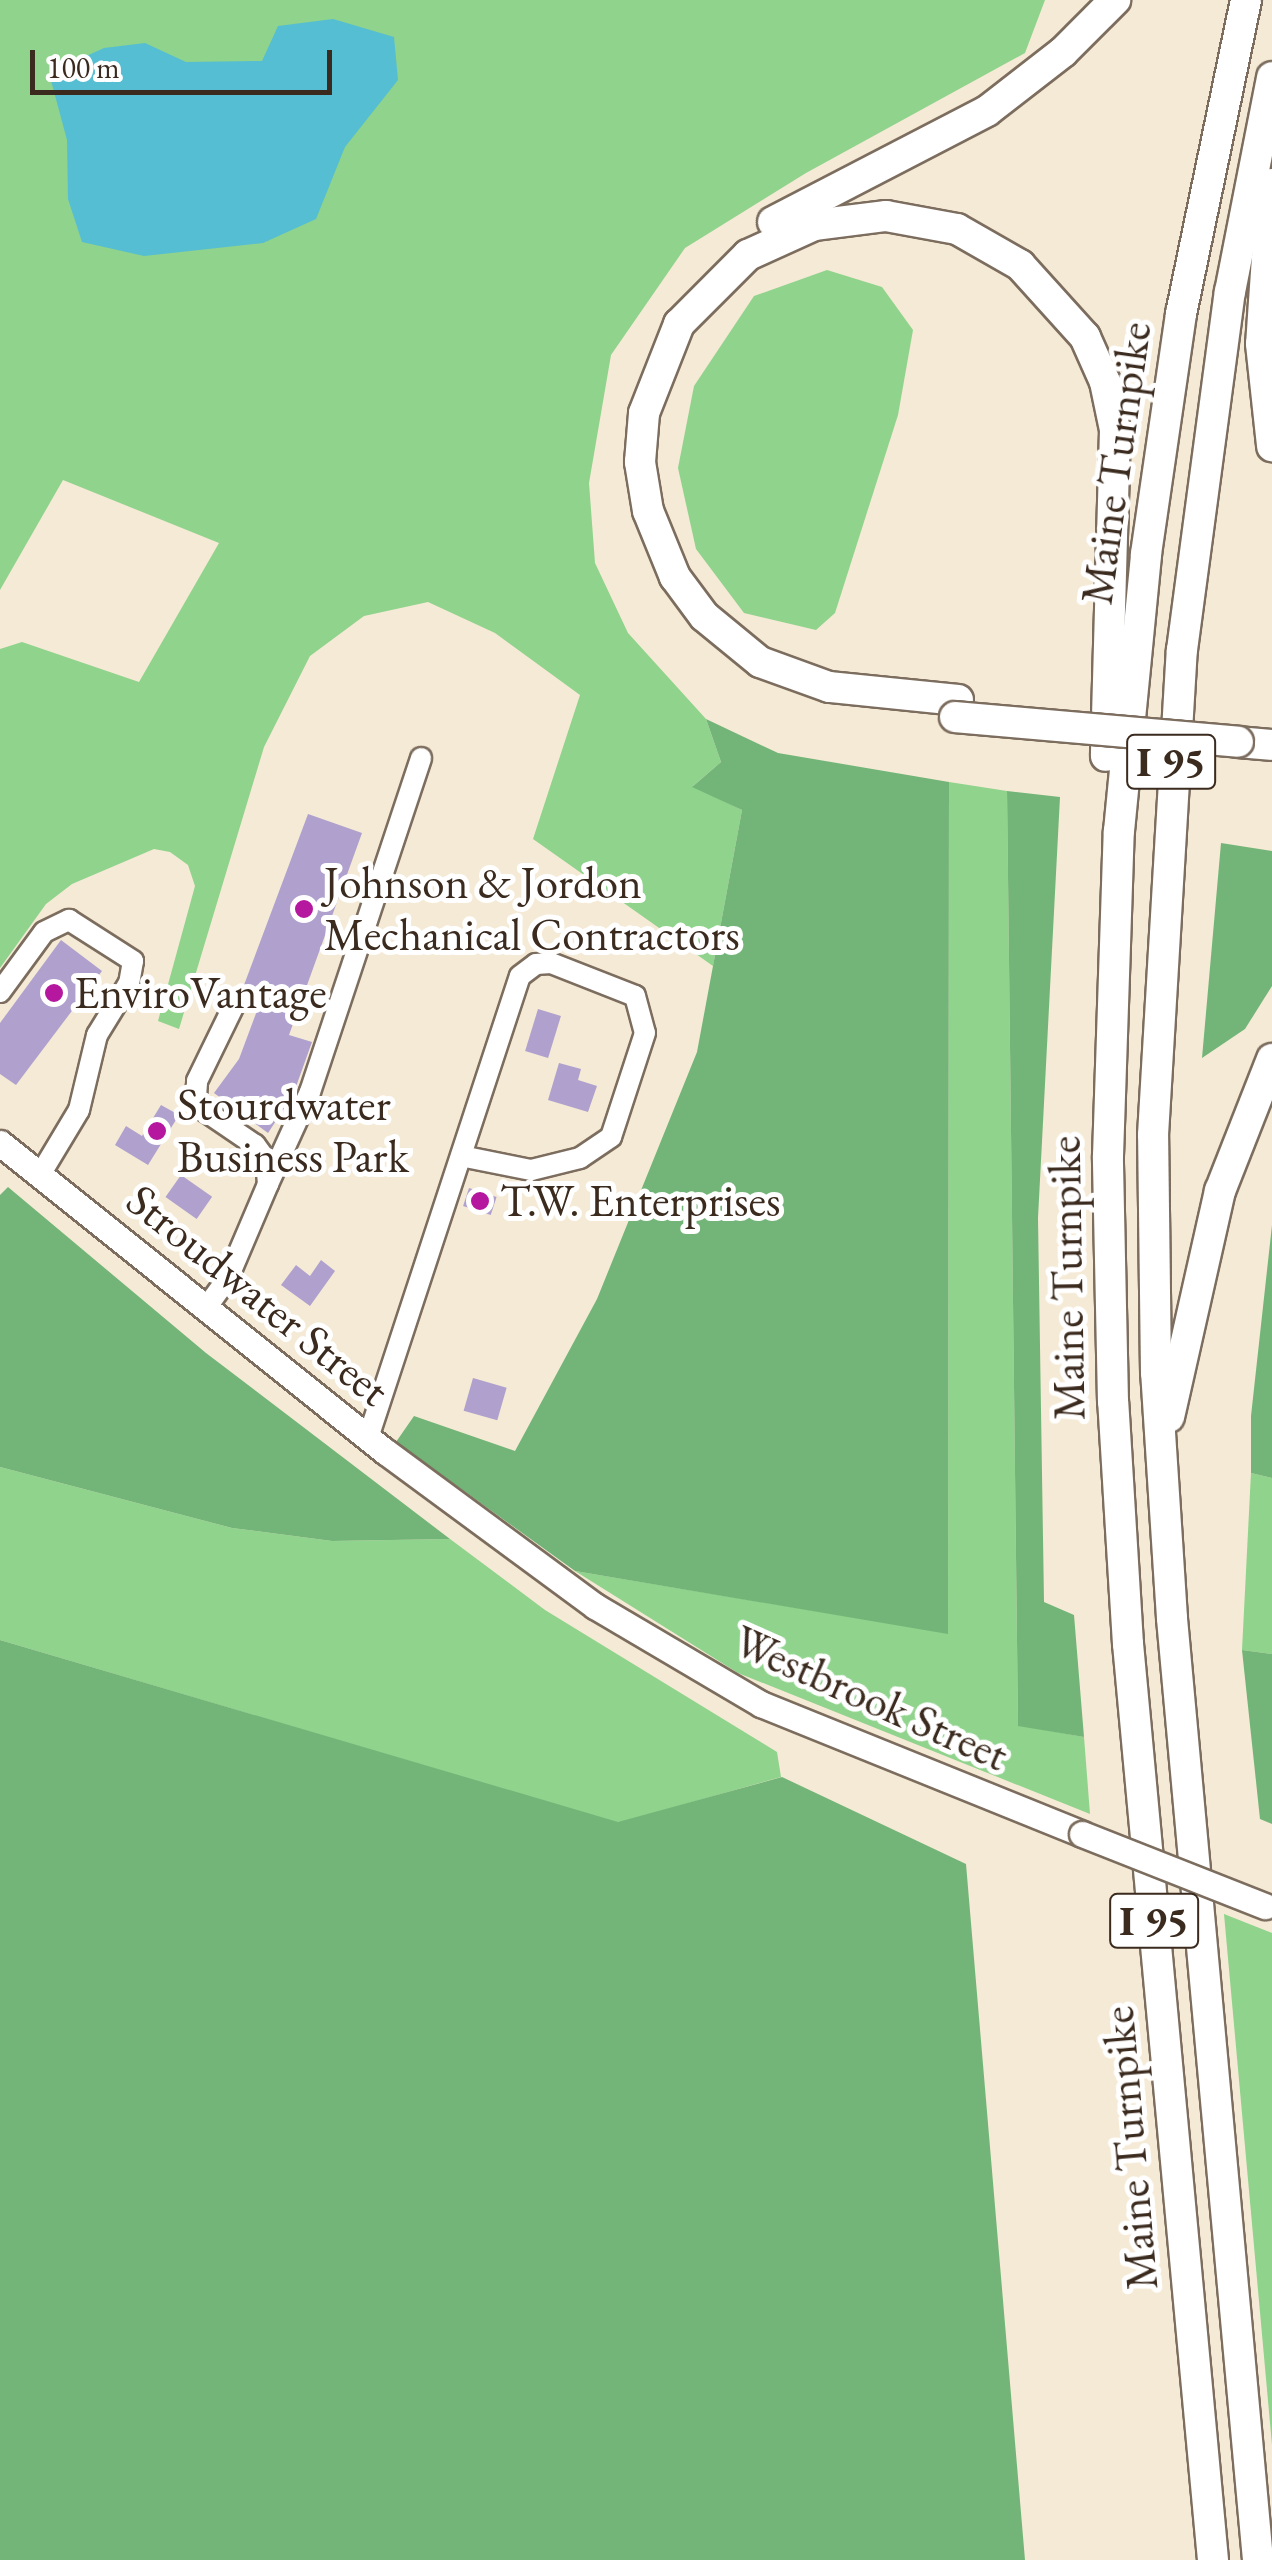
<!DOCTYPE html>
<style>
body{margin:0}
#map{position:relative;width:1272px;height:2560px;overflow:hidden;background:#f5ead5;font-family:"EB Garamond",serif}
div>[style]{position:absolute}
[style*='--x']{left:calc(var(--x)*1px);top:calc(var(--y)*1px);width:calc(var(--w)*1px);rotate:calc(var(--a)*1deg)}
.green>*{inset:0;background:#8fd38c}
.forest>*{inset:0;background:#73b578}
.water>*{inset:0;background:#55bed2}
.building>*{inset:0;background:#afa0ce;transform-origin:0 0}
.roads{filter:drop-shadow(2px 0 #7c6d5e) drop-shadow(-2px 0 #7c6d5e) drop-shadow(0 2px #7c6d5e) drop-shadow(0 -2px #7c6d5e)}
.minor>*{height:20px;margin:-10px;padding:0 10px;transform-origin:10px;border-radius:10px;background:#fff}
.major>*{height:25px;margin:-12.5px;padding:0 12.5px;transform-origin:12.5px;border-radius:12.5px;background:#fff}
.highway>*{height:30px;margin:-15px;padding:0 15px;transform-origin:15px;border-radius:15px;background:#fff}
.bridges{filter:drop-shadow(2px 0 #7c6d5e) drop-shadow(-2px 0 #7c6d5e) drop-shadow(0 2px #7c6d5e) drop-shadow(0 -2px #7c6d5e)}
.major-bridge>*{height:25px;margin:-12.5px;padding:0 12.5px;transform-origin:12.5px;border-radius:12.5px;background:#fff}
.highway-bridge>*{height:30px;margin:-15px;padding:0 15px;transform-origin:15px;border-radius:15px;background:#fff}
.dots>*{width:28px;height:28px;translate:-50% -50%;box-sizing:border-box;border:5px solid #fff;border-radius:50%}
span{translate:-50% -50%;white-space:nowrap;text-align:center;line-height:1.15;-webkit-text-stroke:10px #fff;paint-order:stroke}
.shield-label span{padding:2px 8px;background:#fff;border:2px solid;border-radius:8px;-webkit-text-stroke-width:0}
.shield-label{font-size:42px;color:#3b2a1e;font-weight:700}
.street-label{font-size:45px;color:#3b2a1e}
.poi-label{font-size:45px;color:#3b2a1e}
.left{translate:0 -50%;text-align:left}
.scale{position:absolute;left:30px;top:50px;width:302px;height:45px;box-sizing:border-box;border:5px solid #3b2a1e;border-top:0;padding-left:12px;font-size:30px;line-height:35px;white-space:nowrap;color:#3b2a1e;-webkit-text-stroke:8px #fff;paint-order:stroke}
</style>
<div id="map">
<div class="green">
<div style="clip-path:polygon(0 0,1045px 0,1025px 53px,806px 173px,685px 248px,611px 355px,589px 483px,595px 563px,628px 633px,706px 719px,721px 762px,693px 786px,742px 810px,713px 966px,533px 839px,580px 695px,495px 633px,428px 602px,364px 616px,310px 656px,264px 747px,179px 1029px,158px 1021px,195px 886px,188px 865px,170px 852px,154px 849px,72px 884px,46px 904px,0 968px,0 649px,22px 642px,139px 682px,219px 543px,63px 480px,0 590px)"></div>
<div style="clip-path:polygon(827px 270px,882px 287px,913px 330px,898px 415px,835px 613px,816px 630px,744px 613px,696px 549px,678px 468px,694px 386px,754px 296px)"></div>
<div style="clip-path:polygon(949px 782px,1007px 791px,1018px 1725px,1084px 1737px,1090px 1814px,738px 1673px,575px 1571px,948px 1633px)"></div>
<div style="clip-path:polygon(0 1467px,232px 1528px,332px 1541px,450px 1539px,545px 1610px,777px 1752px,781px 1777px,618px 1823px,0 1640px)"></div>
<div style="clip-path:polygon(1251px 1473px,1272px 1478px,1272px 1654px,1242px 1650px)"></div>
<div style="clip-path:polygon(1224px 1914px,1272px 1933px,1272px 2445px)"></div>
</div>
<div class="forest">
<div style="clip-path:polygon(706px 719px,778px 753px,949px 782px,948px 1634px,575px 1571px,396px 1442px,414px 1416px,515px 1451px,597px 1299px,697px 1052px,742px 810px,692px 787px,721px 762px)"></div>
<div style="clip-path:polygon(1007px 791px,1060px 797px,1038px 1218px,1044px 1602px,1074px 1615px,1084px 1737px,1018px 1726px)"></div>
<div style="clip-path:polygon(1221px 843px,1272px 851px,1272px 986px,1245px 1029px,1202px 1058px)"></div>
<div style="clip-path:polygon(8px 1187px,206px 1353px,450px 1539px,332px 1541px,232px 1528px,0 1467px,0 1195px)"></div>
<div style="clip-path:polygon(1272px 1225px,1272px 1478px,1251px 1473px,1251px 1416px)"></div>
<div style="clip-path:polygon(0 1640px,618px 1822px,782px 1777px,966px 1864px,1025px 2560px,0 2560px)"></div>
<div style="clip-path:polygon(1242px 1650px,1272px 1654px,1272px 1824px,1260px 1819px)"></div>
</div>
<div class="water">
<div style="clip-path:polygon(333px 19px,394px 37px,398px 80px,345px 147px,316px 219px,263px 243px,144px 256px,82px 242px,68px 199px,67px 140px,49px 73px,104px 48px,145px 43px,186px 62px,262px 61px,278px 26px)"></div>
</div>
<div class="building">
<div style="clip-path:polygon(308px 814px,362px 833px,289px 1035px,312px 1042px,293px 1095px,268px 1133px,214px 1093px,239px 1059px,264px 992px,244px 985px)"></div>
<div style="clip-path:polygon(61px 940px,102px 971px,16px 1085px,0 1074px,0 1023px)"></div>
<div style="left:538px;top:1009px;width:24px;height:44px;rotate:17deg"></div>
<div style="clip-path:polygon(559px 1063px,581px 1069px,578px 1080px,597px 1086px,588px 1112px,548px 1100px)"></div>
<div style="clip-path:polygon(161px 1105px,179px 1115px,148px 1165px,115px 1145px,126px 1126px,142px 1136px)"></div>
<div style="left:181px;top:1175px;width:38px;height:27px;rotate:35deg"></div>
<div style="left:469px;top:1188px;width:29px;height:19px;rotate:18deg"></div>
<div style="clip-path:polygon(321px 1260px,335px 1271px,310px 1306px,281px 1285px,296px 1265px,310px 1276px)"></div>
<div style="left:473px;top:1378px;width:35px;height:34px;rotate:16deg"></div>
</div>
<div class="roads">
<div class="minor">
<div style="--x:0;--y:992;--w:74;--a:-53.7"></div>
<div style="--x:44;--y:932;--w:28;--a:-26"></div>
<div style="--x:69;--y:920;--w:76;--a:32.6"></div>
<div style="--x:133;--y:961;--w:22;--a:100"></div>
<div style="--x:129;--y:983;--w:61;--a:121.6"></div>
<div style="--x:97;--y:1035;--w:77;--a:103.5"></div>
<div style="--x:79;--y:1110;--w:76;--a:121"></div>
<div style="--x:268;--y:1184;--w:101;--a:-65.5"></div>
<div style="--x:310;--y:1092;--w:352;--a:-71.6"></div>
<div style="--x:206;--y:1308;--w:37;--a:-54"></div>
<div style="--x:228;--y:1278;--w:102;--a:-66.9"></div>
<div style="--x:268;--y:1184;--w:24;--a:-95"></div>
<div style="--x:266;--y:1160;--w:19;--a:-126"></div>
<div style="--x:255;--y:1145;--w:64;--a:-145.8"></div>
<div style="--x:202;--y:1109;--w:13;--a:-117"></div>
<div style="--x:196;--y:1097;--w:16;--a:-86"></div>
<div style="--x:197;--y:1081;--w:89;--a:-64"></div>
<div style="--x:368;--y:1438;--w:486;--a:-71.8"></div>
<div style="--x:520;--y:976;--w:20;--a:-37"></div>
<div style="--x:536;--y:964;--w:15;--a:-4"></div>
<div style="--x:551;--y:963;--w:90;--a:21.4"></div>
<div style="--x:635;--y:996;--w:38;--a:75"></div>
<div style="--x:645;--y:1033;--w:109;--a:108.1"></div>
<div style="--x:611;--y:1137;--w:37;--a:146"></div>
<div style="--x:580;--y:1158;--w:50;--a:166.2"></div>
<div style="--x:531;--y:1170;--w:71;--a:-168.7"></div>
</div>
<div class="major">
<div style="--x:0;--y:1143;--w:494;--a:38.7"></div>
<div style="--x:386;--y:1452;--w:260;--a:36.4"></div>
<div style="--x:595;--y:1606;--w:193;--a:30.6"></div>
<div style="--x:761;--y:1704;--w:346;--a:22"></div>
</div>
<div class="highway">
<div style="--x:1272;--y:184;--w:160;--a:93.9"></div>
<div style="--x:1261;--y:344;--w:103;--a:83.8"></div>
<div style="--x:773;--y:222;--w:241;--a:-27.4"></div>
<div style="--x:987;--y:111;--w:96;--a:-37.8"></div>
<div style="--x:1063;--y:52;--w:74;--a:-45"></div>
<div style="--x:958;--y:700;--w:130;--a:-174.2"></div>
<div style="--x:829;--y:687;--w:73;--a:-160.1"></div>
<div style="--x:760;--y:662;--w:72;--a:-140.6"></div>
<div style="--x:704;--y:616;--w:49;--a:-126.6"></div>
<div style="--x:675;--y:577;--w:71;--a:-112.2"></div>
<div style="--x:648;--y:511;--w:50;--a:-99.3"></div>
<div style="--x:640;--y:462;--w:49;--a:-85.3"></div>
<div style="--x:644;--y:413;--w:96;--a:-68.5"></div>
<div style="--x:679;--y:324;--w:98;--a:-45"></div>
<div style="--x:748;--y:255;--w:72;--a:-24.4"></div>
<div style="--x:814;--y:225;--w:73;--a:-7.1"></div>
<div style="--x:886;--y:216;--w:72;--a:10.4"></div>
<div style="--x:957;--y:229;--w:73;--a:29.7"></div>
<div style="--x:1020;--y:265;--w:97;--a:47.9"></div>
<div style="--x:1085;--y:337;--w:49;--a:66"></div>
<div style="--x:1105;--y:382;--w:49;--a:78.2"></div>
<div style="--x:1115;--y:430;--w:326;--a:91.6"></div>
<div style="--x:1238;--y:742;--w:34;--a:5"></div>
<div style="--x:1169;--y:1417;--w:232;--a:-77.3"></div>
<div style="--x:1220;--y:1191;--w:142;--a:-68.5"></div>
<div style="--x:1213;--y:2560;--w:920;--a:-95.3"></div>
<div style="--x:1128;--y:1644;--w:242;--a:-93.5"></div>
<div style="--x:1113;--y:1402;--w:246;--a:-91.2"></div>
<div style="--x:1108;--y:1156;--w:325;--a:-88.1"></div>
<div style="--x:1119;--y:831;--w:278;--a:-84.4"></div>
<div style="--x:1146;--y:554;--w:243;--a:-81.7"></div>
<div style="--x:1181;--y:314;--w:321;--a:-78.3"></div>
<div style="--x:1258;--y:2560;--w:946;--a:-95.22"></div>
<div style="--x:1172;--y:1618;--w:246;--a:-93.7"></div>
<div style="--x:1156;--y:1373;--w:238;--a:-90.7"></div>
<div style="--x:1153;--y:1135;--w:486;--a:-86.6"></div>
<div style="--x:1182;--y:650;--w:361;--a:-82.4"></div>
<div style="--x:1230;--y:292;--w:219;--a:-78.9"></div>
</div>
</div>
<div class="bridges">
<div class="major-bridge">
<div style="--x:1082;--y:1834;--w:197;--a:21.5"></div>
</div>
<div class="highway-bridge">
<div style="--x:955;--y:717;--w:284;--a:5"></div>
</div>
</div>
<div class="dots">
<div style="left:304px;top:909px;background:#b5179e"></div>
<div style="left:54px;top:993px;background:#b5179e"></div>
<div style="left:157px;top:1131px;background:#b5179e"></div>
<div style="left:480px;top:1201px;background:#b5179e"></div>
</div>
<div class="shield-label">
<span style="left:1171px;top:762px">I 95</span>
<span style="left:1154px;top:1921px">I 95</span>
</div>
<div class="street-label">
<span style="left:1116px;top:463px;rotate:-82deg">Maine Turnpike</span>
<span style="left:1067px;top:1278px;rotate:-91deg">Maine Turnpike</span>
<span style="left:258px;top:1295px;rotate:39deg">Stroudwater Street</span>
<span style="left:871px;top:1698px;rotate:24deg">Westbrook Street</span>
<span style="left:1130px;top:2148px;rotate:-95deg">Maine Turnpike</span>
</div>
<div class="poi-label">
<span class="left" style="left:324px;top:909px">Johnson &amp; Jordon<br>Mechanical Contractors</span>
<span class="left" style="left:74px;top:993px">EnviroVantage</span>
<span class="left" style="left:177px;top:1131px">Stourdwater<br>Business Park</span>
<span class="left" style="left:500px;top:1201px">T.W. Enterprises</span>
</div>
<div class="scale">100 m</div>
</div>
